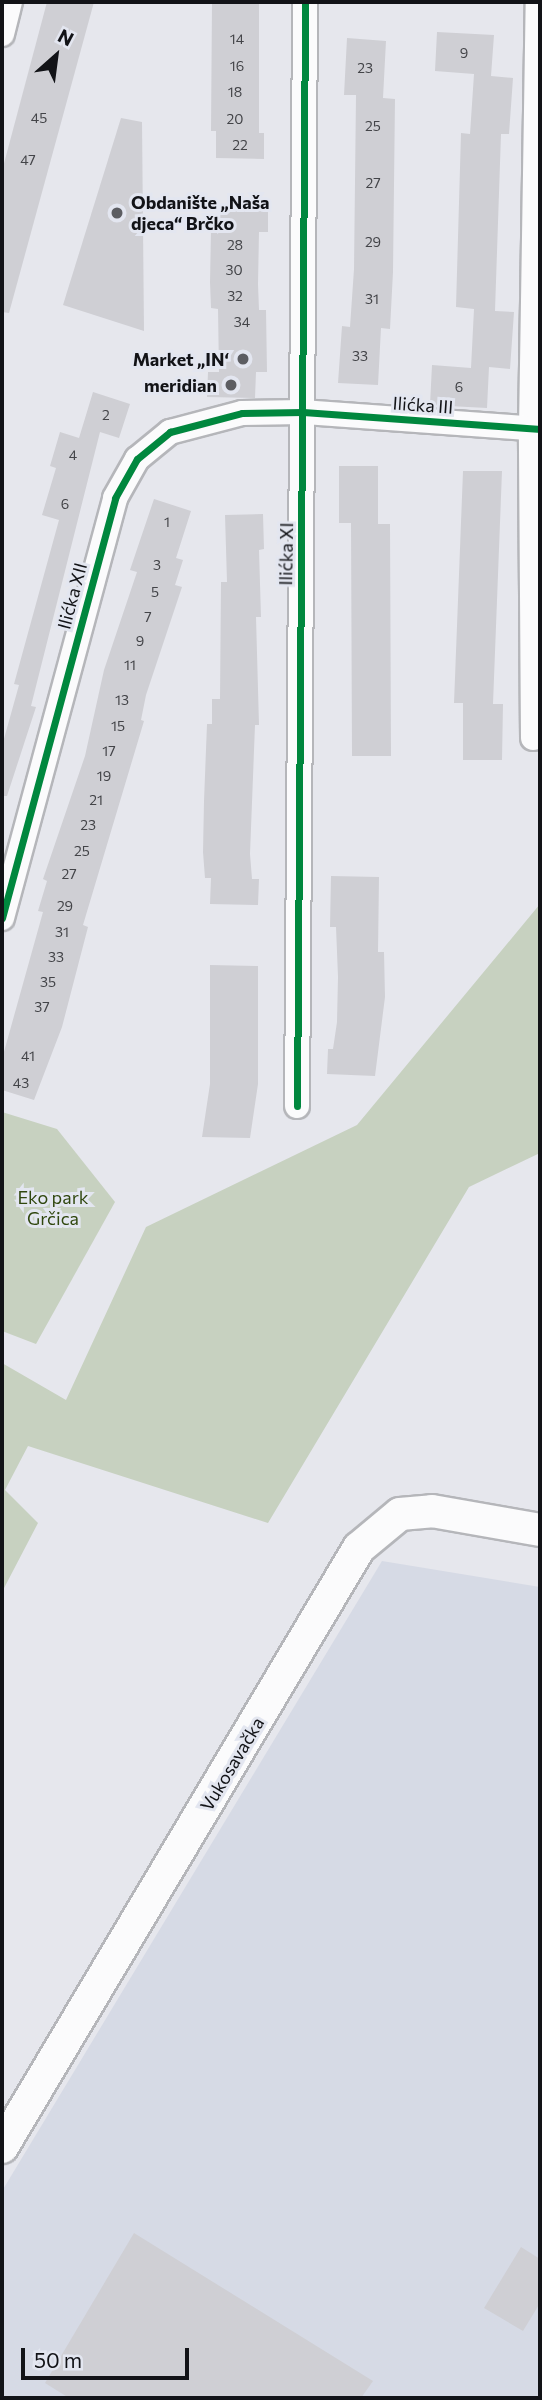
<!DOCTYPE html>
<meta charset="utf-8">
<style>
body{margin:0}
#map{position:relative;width:542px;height:2400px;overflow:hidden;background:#e6e7ed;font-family:Commissioner,sans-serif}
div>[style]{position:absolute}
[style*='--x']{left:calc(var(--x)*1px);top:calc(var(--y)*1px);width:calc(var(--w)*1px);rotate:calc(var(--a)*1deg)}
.built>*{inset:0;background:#d6dae5}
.green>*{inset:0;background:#c7d1c0}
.building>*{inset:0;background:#cfcfd4}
.roads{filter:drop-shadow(2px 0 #b5b6ba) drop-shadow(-2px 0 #b5b6ba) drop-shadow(0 2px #b5b6ba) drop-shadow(0 -2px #b5b6ba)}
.minor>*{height:24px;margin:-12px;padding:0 12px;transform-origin:12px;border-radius:12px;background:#fbfbfc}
.tertiary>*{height:32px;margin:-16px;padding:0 16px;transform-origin:16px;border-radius:16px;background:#fbfbfc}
.cycleway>*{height:7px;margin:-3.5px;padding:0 3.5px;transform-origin:3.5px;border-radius:3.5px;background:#00873e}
.dots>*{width:19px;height:19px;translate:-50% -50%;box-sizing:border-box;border:4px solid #e3e6f0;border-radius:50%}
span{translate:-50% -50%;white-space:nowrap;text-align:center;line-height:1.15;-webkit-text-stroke:6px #e3e6f0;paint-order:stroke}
.number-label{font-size:14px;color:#434448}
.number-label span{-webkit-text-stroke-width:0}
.poi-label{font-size:18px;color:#121317;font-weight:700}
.left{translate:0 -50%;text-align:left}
.right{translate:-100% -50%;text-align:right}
.street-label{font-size:18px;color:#121317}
.park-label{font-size:18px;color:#30470e}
.frame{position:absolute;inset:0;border:4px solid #121317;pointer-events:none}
.north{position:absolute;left:21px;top:21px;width:70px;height:70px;-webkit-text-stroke:5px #e3e6f0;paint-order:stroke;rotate:28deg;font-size:19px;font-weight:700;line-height:28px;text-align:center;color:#121317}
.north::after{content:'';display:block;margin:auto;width:24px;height:32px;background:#121317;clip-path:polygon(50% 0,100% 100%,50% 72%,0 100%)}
.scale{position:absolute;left:21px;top:2348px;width:168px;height:32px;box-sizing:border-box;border:4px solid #121317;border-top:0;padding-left:9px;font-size:21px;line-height:24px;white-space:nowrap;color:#121317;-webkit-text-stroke:5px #e3e6f0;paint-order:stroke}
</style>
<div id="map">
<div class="built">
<div style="clip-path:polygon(382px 1561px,540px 1587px,540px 2398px,2px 2398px,2px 2191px)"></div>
</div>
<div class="green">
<div style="clip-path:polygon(540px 904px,540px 1153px,469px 1187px,268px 1523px,28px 1446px,5px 1490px,38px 1523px,2px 1592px,2px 1363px,66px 1400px,146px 1227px,357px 1125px)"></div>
<div style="clip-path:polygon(2px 1112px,57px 1129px,115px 1202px,36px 1344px,2px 1331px)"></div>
</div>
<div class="building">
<div style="clip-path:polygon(47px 2px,94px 2px,9px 313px,2px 312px,2px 171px)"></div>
<div style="clip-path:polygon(212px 2px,259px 2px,259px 133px,264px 133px,264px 159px,216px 158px,216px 131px,211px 131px)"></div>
<div style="clip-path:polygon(437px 32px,494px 35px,491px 76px,513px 78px,509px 134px,501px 134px,495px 311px,514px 312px,510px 369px,489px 367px,487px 408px,430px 405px,432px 365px,471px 368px,474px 309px,456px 307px,461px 133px,470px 134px,474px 74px,435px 71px)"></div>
<div style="clip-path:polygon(347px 38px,386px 41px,383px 98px,395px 99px,393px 272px,390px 329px,381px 328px,378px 385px,338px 383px,342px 326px,350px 327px,354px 269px,356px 95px,344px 95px)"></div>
<div style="clip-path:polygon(121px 118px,142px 122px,144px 331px,63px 305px)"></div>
<div style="clip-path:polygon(220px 206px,268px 207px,268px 232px,259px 232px,258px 284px,259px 310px,266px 310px,267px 372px,256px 372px,255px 398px,207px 397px,208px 372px,219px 372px,218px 309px,211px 308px,210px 282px,211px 231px,220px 232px)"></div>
<div style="clip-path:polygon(93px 392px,130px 404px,119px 438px,100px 432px,31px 706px,36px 707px,7px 796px,2px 796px,2px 746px,19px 685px,14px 684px,59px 520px,42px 515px,56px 468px,50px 466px,60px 432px,79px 438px)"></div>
<div style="clip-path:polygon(339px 466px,378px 466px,378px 524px,390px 524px,391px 756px,352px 756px,351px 523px,339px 523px)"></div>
<div style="clip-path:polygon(463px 471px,502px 471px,493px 704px,503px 704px,502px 760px,463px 760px,463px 703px,454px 703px)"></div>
<div style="clip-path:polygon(154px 499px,191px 511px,176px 558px,183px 560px,175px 585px,182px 587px,146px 695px,141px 720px,144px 721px,83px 925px,88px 927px,62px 1027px,34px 1100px,2px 1090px,2px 1059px,43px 912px,38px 911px,47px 881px,43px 879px,85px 756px,104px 670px,137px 572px,130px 570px)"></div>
<div style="clip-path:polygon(263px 514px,264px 549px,259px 550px,261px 617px,256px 617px,259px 725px,255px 725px,250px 854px,252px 879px,259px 879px,258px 905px,210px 904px,211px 878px,205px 878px,203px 852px,204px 801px,207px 724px,212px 724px,212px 699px,220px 699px,221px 582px,227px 582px,225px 515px)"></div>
<div style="clip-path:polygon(331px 876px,379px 877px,378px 952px,384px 952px,385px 997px,375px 1076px,327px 1074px,328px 1049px,333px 1049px,337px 1022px,338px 977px,336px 927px,330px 927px)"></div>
<div style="clip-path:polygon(210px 965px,258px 966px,258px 1084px,250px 1138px,202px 1137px,210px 1084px)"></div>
<div style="clip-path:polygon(134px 2233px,373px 2381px,361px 2398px,69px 2398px,45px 2383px)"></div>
<div style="clip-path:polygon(521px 2247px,540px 2259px,540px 2303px,523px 2331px,484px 2308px)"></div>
</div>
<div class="roads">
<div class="minor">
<div style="--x:2;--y:34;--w:33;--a:-76"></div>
<div style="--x:533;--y:738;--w:309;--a:-90.4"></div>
<div style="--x:531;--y:429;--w:427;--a:-89.1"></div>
<div style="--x:2;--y:918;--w:435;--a:-74.9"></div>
<div style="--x:115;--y:498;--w:45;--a:-60.6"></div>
<div style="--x:137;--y:459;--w:43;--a:-39.3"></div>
<div style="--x:170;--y:432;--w:74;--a:-14.8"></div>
<div style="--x:242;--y:413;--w:61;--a:-0.9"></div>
<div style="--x:303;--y:412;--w:238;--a:4.1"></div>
<div style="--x:297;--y:1106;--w:1104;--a:-89.58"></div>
</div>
<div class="tertiary">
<div style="--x:2;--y:2147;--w:697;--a:-59.21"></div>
<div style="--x:359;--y:1548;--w:53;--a:-39.7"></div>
<div style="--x:400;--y:1514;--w:32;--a:-5"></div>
<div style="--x:432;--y:1511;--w:110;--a:10"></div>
</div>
</div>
<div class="cycleway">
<div style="--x:2;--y:918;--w:435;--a:-74.9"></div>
<div style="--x:115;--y:498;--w:45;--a:-60.6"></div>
<div style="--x:137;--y:459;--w:43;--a:-39.3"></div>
<div style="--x:170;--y:432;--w:74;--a:-14.8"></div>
<div style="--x:242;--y:413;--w:61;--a:-0.9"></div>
<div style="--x:303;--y:412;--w:238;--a:4.1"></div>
<div style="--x:297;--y:1106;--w:1104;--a:-89.58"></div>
</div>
<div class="dots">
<div style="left:117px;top:213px;background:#5c5d62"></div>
<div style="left:243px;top:359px;background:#5c5d62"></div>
<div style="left:231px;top:385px;background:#5c5d62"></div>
</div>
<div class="number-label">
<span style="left:237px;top:39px">14</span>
<span style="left:464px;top:53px">9</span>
<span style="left:237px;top:66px">16</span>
<span style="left:365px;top:68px">23</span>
<span style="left:235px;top:92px">18</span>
<span style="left:39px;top:118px">45</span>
<span style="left:235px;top:119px">20</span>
<span style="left:373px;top:126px">25</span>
<span style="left:240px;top:145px">22</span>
<span style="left:28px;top:160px">47</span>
<span style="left:373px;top:183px">27</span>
<span style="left:373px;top:242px">29</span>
<span style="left:235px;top:245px">28</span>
<span style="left:234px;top:270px">30</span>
<span style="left:235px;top:296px">32</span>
<span style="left:372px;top:299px">31</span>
<span style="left:242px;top:322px">34</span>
<span style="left:360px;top:356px">33</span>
<span style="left:459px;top:387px">6</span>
<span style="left:106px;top:415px">2</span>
<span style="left:73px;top:455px">4</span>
<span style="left:65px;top:504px">6</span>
<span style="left:167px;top:522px">1</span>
<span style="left:157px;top:565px">3</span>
<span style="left:155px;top:592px">5</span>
<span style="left:148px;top:617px">7</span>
<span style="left:140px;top:641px">9</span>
<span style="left:130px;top:665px">11</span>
<span style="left:122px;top:700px">13</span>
<span style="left:118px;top:726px">15</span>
<span style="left:109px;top:751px">17</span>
<span style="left:104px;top:776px">19</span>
<span style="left:96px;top:800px">21</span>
<span style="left:88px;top:825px">23</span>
<span style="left:82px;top:851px">25</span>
<span style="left:69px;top:874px">27</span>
<span style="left:65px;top:906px">29</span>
<span style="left:62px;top:932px">31</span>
<span style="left:56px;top:957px">33</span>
<span style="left:48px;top:982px">35</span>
<span style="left:42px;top:1007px">37</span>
<span style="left:28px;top:1056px">41</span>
<span style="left:21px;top:1083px">43</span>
</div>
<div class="poi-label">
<span class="left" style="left:131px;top:213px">Obdanište „Naša<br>djeca“ Brčko</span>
<span class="right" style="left:229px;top:359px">Market „IN‘</span>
<span class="right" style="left:217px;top:385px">meridian</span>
</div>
<div class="street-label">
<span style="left:423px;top:405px;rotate:4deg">Ilićka III</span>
<span style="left:286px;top:554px;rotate:-89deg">Ilićka XI</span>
<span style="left:72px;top:596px;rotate:-75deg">Ilićka XII</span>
<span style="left:232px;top:1764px;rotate:-59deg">Vukosavačka</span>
</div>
<div class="park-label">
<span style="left:53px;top:1208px">Eko park<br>Grčica</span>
</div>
<div class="frame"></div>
<div class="north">N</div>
<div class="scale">50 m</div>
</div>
